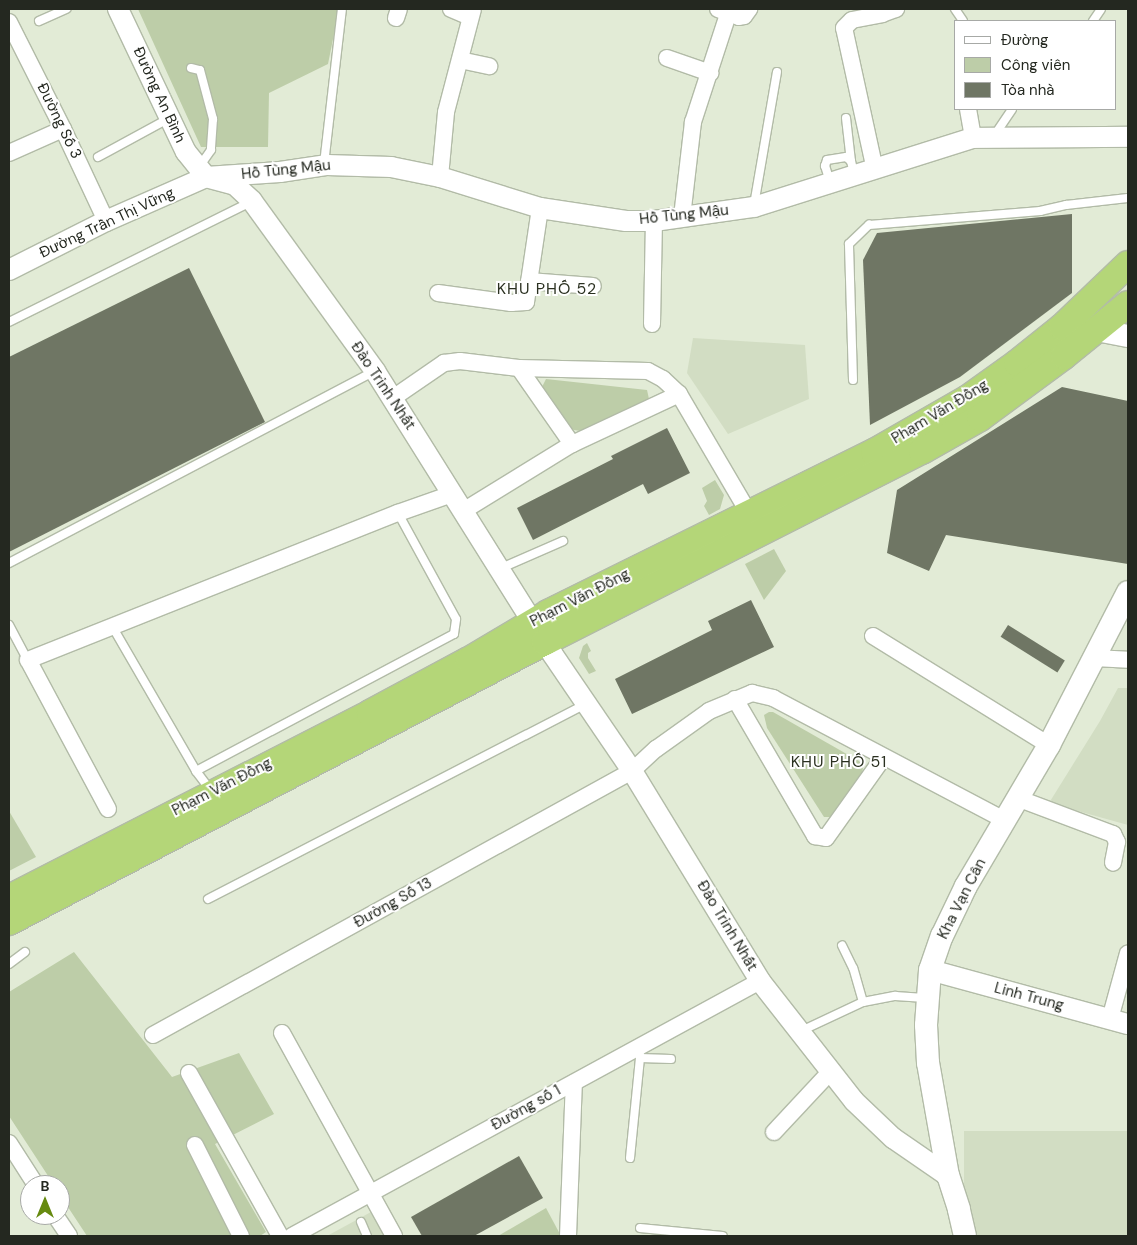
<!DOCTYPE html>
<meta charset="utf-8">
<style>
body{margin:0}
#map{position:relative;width:1137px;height:1245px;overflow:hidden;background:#e2ebd6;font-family:"DM Sans",sans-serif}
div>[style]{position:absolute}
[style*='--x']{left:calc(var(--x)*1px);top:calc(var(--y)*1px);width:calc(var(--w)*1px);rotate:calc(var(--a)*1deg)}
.built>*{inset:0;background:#d2ddc3;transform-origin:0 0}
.green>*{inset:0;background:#bdcda8}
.building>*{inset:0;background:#6f7664;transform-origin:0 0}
.roads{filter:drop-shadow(1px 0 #b2bba7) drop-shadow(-1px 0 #b2bba7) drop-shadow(0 1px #b2bba7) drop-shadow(0 -1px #b2bba7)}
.service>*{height:8px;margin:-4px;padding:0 4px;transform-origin:4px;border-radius:4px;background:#fff}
.minor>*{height:16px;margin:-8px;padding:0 8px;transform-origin:8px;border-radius:8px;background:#fff}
.tertiary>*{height:20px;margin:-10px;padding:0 10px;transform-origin:10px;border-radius:10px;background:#fff}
.secondary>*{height:22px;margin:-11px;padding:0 11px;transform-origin:11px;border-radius:11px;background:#fff}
.trunk>*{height:26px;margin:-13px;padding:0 13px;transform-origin:13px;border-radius:13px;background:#b4d678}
span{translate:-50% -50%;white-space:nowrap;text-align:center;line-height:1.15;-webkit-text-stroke:4px #fff;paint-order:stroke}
.street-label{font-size:15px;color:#242820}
.neighbourhood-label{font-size:16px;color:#2b3121;letter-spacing:1px}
.frame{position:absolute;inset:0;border:10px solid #242820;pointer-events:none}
.legend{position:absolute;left:954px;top:20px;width:162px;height:90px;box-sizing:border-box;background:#fff;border:1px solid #a7a9a6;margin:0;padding:6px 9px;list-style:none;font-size:15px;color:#242820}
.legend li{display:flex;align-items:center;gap:10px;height:25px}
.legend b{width:25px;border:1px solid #a7a9a6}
.north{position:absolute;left:20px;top:1175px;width:50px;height:50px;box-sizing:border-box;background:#fff;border:1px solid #a7a9a6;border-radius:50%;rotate:0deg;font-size:14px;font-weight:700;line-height:20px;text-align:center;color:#242820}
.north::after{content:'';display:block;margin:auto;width:18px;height:22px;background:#668a10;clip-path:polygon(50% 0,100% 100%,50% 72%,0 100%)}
</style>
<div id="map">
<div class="built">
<div style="clip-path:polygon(693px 338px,805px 345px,809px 399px,728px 434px,687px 373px)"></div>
<div style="clip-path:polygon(1118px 688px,1128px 688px,1128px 825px,1049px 803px,1100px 721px)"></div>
<div style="left:964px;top:1131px;width:164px;height:106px"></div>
<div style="clip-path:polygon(371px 1212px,385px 1236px,327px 1236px)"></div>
</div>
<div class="green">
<div style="clip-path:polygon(138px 9px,339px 9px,328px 64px,269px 93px,268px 147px,201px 147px)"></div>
<div style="clip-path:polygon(546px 379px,647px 390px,649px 399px,580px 431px,569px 429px,541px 389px)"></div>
<div style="clip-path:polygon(715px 480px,724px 495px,720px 509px,709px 515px,704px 506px,707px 501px,702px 488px)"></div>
<div style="clip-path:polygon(774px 549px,786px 571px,764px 600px,745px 564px)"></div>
<div style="clip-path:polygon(587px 643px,591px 651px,588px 653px,588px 658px,596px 671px,589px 674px,579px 658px,583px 646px)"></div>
<div style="clip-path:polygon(769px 712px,773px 712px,859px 761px,863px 766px,862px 776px,834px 817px,824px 817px,767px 728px,764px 715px)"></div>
<div style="clip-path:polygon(9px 811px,36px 857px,9px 871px)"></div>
<div style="clip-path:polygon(74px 952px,172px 1077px,239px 1053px,274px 1114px,215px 1144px,266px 1232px,260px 1236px,87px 1236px,60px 1195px,60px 1185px,54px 1185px,9px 1116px,9px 992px)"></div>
<div style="clip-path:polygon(546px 1208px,561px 1236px,498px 1236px)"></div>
</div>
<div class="building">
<div style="clip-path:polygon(1072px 214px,1072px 293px,960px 377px,870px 425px,863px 260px,877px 233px)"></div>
<div style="clip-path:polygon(189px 268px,265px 422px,9px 552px,9px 357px)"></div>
<div style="clip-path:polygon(1062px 387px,1128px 401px,1128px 564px,946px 535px,929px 571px,887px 553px,897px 490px)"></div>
<div style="clip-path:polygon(667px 428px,690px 473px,648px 494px,643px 484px,533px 540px,517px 508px,613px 459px,611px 456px)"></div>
<div style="clip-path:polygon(751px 600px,774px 647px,632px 714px,615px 679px,712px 630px,708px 621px)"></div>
<div style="left:1008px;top:625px;width:67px;height:14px;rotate:32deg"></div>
<div style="clip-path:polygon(519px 1156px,543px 1198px,474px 1236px,422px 1236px,411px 1217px)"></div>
</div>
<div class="roads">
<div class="service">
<div style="--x:955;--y:9;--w:14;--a:56"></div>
<div style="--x:39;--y:21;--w:30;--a:-24"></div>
<div style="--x:1093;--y:21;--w:14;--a:-56"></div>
<div style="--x:191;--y:68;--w:9;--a:13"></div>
<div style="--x:200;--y:70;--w:51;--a:75.1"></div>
<div style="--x:213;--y:119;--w:31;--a:94"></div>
<div style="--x:211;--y:150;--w:19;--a:125"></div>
<div style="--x:846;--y:118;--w:43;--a:83.4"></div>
<div style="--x:994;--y:136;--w:32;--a:-56"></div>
<div style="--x:98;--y:157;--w:80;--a:-28.5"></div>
<div style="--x:324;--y:164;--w:156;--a:-83.4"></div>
<div style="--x:830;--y:182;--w:17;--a:-107"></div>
<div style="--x:825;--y:166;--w:6;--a:-72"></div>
<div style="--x:827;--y:160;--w:19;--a:-9"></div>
<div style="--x:846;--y:157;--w:6;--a:39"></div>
<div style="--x:851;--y:161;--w:13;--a:77"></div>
<div style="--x:754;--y:205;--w:135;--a:-80.2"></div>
<div style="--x:9;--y:322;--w:270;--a:-26.4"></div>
<div style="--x:853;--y:380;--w:136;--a:-91.7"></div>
<div style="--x:849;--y:244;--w:28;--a:-44"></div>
<div style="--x:869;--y:225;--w:172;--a:-4.7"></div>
<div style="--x:1040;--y:211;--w:27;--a:-13"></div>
<div style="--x:1066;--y:205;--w:62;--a:-6.4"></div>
<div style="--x:9;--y:563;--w:411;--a:-27.7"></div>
<div style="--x:499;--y:569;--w:70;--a:-23.6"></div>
<div style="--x:9;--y:625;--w:40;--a:62"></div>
<div style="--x:112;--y:626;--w:168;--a:59.9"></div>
<div style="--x:196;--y:771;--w:25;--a:53"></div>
<div style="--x:196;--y:771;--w:292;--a:-28"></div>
<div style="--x:454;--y:634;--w:15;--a:-82"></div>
<div style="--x:456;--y:619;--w:121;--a:-118.7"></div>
<div style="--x:208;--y:899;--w:424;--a:-27.3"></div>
<div style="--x:9;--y:964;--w:20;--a:-37"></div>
<div style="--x:863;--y:1002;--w:33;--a:-11"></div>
<div style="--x:895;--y:996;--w:30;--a:4"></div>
<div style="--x:801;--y:1031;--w:68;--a:-25.1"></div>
<div style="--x:863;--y:1002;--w:35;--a:-106"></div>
<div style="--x:853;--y:968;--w:25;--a:-116"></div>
<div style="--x:640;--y:1055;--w:3;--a:90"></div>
<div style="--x:640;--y:1058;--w:31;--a:2"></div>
<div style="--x:630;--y:1158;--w:100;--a:-84.3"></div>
<div style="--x:361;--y:1222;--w:15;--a:67"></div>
<div style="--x:640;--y:1228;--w:83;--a:5.5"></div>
</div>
<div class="minor">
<div style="--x:451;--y:9;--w:21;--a:23"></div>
<div style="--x:718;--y:9;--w:22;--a:21"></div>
<div style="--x:739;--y:17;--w:5;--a:-11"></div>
<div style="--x:744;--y:16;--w:9;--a:-54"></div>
<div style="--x:396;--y:18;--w:9;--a:-72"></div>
<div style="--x:9;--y:22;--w:120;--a:63.2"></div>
<div style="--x:63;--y:129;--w:102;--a:64.9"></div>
<div style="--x:667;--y:58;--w:46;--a:19.2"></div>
<div style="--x:460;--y:60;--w:30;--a:12"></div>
<div style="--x:968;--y:109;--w:29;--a:80"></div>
<div style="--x:9;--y:153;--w:59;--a:-24"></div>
<div style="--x:875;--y:170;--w:145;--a:-102.3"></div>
<div style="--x:844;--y:28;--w:11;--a:-45"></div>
<div style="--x:852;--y:20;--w:31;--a:-11"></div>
<div style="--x:882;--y:14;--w:15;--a:-20"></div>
<div style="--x:440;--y:177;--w:65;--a:-84.7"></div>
<div style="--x:446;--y:112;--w:106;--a:-75.3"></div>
<div style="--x:682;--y:217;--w:96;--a:-83.4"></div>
<div style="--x:693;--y:122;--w:114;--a:-72"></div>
<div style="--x:529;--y:281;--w:64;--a:4.5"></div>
<div style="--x:438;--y:293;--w:74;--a:7.8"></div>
<div style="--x:511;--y:303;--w:15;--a:-4"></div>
<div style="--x:526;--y:302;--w:95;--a:-81.5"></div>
<div style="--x:652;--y:324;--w:103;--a:-88.9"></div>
<div style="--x:519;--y:368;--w:93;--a:55.1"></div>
<div style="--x:393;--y:398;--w:62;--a:-34.5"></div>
<div style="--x:444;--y:363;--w:16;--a:-7"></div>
<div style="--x:460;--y:361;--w:59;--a:6.8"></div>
<div style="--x:519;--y:368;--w:129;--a:1.3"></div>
<div style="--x:648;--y:371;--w:17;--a:28"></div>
<div style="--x:663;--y:379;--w:22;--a:43"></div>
<div style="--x:679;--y:394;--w:140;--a:59.6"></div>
<div style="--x:463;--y:511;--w:128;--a:-31.6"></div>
<div style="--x:572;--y:444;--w:118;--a:-25"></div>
<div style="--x:873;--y:636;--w:207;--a:31.8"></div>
<div style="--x:1094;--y:658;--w:34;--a:3"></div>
<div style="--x:735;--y:699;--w:159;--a:59.7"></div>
<div style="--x:815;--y:836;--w:11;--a:10"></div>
<div style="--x:826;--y:838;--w:98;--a:-54.5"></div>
<div style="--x:1017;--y:798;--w:103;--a:20.6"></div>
<div style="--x:1113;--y:834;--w:9;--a:63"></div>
<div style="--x:1117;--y:842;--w:21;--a:101"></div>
<div style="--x:108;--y:809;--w:169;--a:-118.2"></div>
<div style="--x:28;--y:660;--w:398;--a:-21.7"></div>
<div style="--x:398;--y:513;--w:57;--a:-19.4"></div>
<div style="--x:1110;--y:1019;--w:68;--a:-74.7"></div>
<div style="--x:282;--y:1033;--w:232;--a:61.1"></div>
<div style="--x:153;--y:1035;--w:547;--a:-28.86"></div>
<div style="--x:632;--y:771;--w:33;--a:-43"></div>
<div style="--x:656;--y:749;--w:65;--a:-35.6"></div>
<div style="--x:709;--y:711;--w:47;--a:-22.7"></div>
<div style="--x:752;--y:693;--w:22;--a:13"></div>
<div style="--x:773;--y:698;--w:261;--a:27.8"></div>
<div style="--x:189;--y:1073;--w:187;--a:60.8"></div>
<div style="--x:774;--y:1132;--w:82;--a:-47"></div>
<div style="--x:9;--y:1143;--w:50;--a:57.3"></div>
<div style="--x:195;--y:1145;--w:102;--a:63.2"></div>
<div style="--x:55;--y:1215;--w:25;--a:56"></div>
<div style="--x:292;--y:1236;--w:533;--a:-28.58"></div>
<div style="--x:568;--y:1236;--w:153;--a:-87.8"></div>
</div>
<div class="tertiary">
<div style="--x:118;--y:9;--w:158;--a:64.6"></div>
<div style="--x:186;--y:152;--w:32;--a:51"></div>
<div style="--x:206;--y:177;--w:30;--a:15"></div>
<div style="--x:235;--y:185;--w:23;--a:43"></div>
<div style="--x:252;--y:201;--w:210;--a:54.1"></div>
<div style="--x:375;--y:371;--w:335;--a:57.9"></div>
<div style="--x:553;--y:655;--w:140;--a:55.7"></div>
<div style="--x:632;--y:771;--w:246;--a:58.6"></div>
<div style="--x:760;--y:981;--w:152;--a:51.9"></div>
<div style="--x:854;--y:1101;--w:54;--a:43.5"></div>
<div style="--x:893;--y:1138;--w:67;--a:34.6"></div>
<div style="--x:9;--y:270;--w:109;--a:-26.8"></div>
<div style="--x:106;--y:221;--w:109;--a:-23.7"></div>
<div style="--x:206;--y:177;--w:74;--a:-3.9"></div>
<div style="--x:280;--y:172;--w:48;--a:-8.5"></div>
<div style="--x:327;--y:165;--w:64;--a:1.8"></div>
<div style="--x:391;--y:167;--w:50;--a:11.5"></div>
<div style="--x:440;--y:177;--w:105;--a:17.2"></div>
<div style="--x:540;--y:208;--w:87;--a:8.6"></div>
<div style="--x:626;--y:221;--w:28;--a:0"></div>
<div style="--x:654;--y:221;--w:101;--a:-8"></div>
<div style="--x:754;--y:207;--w:230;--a:-17.5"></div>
<div style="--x:973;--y:138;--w:155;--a:-0.4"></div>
<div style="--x:930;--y:970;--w:205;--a:15.3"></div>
</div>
<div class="secondary">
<div style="--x:1097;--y:330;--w:32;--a:11"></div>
<div style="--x:965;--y:1236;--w:28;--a:-103"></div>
<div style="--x:959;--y:1209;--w:35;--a:-108"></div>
<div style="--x:948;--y:1176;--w:115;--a:-100"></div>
<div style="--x:928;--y:1063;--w:38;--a:-93"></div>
<div style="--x:926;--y:1025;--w:55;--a:-85.8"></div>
<div style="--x:930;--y:970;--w:36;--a:-71"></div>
<div style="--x:942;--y:936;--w:55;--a:-64.4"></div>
<div style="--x:966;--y:886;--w:164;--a:-59.5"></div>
<div style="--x:1049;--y:745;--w:172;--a:-62.7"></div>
</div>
<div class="trunk">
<div style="--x:9;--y:898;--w:406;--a:-27.1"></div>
<div style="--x:370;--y:713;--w:112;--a:-28.2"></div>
<div style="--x:469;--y:660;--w:92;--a:-30.7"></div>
<div style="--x:548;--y:613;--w:364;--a:-26.3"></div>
<div style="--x:874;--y:452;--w:108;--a:-29.9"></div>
<div style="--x:968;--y:398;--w:60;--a:-35.5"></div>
<div style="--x:1017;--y:363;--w:58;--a:-38.7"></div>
<div style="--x:1062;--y:327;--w:91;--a:-43.7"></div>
<div style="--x:9;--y:922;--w:605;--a:-27.58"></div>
<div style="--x:545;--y:642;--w:423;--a:-26.9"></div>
<div style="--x:922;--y:451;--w:67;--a:-29.6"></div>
<div style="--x:980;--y:418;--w:104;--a:-36.4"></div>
<div style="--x:1064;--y:356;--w:82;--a:-39.1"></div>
</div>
</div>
<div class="street-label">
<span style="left:159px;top:95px;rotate:65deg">Đường An Bình</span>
<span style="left:59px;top:121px;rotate:64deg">Đường Số 3</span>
<span style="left:286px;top:170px;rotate:-6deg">Hồ Tùng Mậu</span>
<span style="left:684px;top:215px;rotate:-6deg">Hồ Tùng Mậu</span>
<span style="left:107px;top:223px;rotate:-25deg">Đường Trần Thị Vững</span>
<span style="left:383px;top:386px;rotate:56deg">Đào Trinh Nhất</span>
<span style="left:940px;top:412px;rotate:-31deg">Phạm Văn Đồng</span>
<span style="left:580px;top:598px;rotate:-27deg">Phạm Văn Đồng</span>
<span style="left:222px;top:787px;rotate:-27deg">Phạm Văn Đồng</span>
<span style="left:962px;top:899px;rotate:-63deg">Kha Vạn Cân</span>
<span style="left:393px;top:903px;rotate:-29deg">Đường Số 13</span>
<span style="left:727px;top:926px;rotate:59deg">Đào Trinh Nhất</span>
<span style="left:1029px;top:997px;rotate:15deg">Linh Trung</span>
<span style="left:526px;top:1108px;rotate:-29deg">Đường số 1</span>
</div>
<div class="neighbourhood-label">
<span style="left:547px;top:289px">KHU PHỐ 52</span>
<span style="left:839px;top:762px">KHU PHỐ 51</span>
</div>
<div class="frame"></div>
<ul class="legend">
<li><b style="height:6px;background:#fff"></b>Đường</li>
<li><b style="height:14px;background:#bdcda8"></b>Công viên</li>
<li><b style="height:14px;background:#6f7664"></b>Tòa nhà</li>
</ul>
<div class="north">B</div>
</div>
